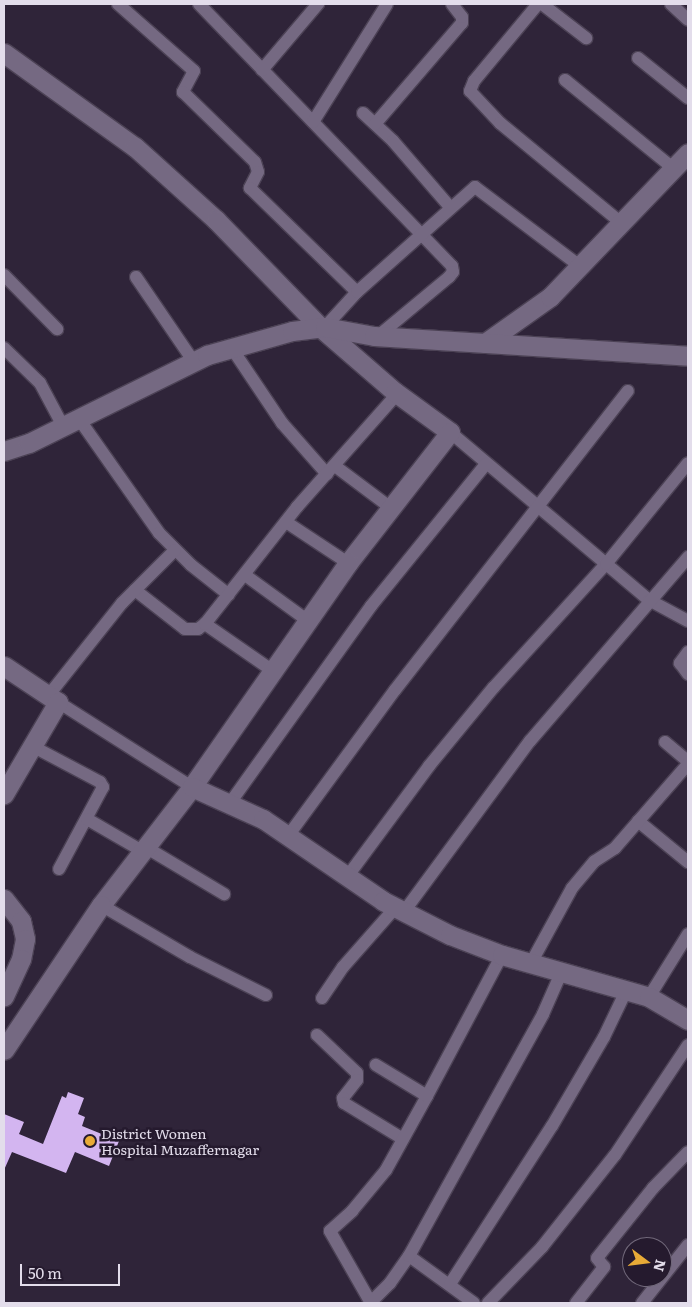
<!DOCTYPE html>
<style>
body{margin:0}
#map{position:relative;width:692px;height:1307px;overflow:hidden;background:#2f2439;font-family:Literata,serif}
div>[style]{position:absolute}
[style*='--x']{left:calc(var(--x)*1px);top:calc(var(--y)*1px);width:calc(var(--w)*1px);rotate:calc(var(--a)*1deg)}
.building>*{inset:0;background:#d3b5f0}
.roads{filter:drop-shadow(1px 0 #4c4255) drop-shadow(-1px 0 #4c4255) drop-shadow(0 1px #4c4255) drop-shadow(0 -1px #4c4255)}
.street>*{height:12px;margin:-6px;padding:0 6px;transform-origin:6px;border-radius:6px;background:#756982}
.secondary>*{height:19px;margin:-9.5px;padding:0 9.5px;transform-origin:9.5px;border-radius:9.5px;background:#756982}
.dots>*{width:14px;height:14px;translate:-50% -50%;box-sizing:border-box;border:2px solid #251a2e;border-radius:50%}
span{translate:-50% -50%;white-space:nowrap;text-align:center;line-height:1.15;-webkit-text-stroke:5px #251a2e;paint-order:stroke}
.poi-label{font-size:14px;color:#e3ddeb}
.left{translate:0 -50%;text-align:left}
.frame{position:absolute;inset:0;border:5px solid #e3ddeb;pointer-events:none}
.north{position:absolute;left:622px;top:1237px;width:50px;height:50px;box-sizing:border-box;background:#251a2e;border:1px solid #71687a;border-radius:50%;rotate:105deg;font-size:14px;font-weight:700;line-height:20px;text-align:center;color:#e3ddeb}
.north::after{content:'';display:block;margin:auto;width:18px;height:22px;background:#e8ab37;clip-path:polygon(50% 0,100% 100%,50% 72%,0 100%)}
.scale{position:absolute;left:20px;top:1264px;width:100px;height:22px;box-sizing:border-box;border:2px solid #e3ddeb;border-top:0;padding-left:6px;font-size:15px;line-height:18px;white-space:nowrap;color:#e3ddeb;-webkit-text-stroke:4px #251a2e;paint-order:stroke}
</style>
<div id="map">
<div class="building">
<div style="clip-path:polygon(68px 1092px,84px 1098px,78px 1114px,85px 1117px,82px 1126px,119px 1141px,109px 1166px,75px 1152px,66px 1173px,12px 1152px,4px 1170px,4px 1114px,24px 1122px,19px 1134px,43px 1144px,62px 1096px,66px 1098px)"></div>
</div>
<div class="roads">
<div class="street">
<div style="--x:118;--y:4;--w:101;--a:41.4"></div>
<div style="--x:194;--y:71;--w:24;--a:118"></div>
<div style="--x:183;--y:92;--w:100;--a:44.2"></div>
<div style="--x:255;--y:162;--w:10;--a:73"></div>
<div style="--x:258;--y:172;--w:18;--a:117"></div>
<div style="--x:250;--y:188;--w:149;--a:44.2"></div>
<div style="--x:199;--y:4;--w:364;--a:46"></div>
<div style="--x:452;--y:266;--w:6;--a:81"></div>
<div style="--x:453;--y:272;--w:6;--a:129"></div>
<div style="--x:449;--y:277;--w:94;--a:140.2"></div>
<div style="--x:538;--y:4;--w:100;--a:129.7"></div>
<div style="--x:474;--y:81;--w:11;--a:112"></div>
<div style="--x:470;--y:91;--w:44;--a:46.8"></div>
<div style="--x:500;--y:123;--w:154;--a:39.5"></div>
<div style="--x:542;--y:4;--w:56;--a:37.7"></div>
<div style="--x:671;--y:4;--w:23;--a:43"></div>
<div style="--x:638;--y:58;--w:64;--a:38.7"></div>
<div style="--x:262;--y:70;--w:87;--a:-49.7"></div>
<div style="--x:565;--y:80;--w:141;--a:39.2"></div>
<div style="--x:363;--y:113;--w:41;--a:43"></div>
<div style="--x:393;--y:141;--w:87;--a:49.2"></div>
<div style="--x:313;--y:122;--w:139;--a:-57.9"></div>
<div style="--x:375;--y:124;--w:133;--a:-49.3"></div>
<div style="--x:462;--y:23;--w:6;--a:-90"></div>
<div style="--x:462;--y:17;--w:16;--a:-128"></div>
<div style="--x:4;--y:275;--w:76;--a:45.5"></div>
<div style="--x:136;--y:277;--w:103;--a:55.7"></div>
<div style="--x:325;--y:327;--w:47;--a:-47.6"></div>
<div style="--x:357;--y:292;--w:158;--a:-41.7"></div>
<div style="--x:475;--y:187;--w:131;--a:37"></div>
<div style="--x:231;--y:347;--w:92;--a:56.1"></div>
<div style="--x:282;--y:423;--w:68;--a:48.6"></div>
<div style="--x:4;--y:348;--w:50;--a:44.2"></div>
<div style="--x:40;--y:383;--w:49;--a:61.9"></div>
<div style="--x:79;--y:419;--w:139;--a:54.9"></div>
<div style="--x:159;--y:533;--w:45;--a:45"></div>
<div style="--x:191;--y:565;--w:48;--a:38.3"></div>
<div style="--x:450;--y:432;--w:260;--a:40.2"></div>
<div style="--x:649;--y:600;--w:44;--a:28.3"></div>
<div style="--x:335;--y:466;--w:70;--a:36.9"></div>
<div style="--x:286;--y:522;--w:74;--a:33.5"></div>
<div style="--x:245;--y:575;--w:78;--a:36.1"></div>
<div style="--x:135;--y:590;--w:63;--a:38"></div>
<div style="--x:185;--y:629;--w:13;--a:0"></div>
<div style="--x:198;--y:629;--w:9;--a:-36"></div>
<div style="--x:688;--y:652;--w:14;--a:126"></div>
<div style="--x:680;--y:663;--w:14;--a:54"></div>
<div style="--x:273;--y:671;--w:83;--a:-145.3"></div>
<div style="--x:205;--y:624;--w:149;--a:-51.8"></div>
<div style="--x:297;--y:507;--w:151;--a:-48.5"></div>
<div style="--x:48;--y:696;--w:119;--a:-51.5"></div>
<div style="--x:122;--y:603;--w:75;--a:-45"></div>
<div style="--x:58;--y:702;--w:159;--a:32.4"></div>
<div style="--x:665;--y:742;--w:30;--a:40"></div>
<div style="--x:32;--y:746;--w:77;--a:27.9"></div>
<div style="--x:100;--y:782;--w:6;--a:59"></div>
<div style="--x:103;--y:787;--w:93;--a:118.2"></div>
<div style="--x:230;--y:803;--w:242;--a:-54.4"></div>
<div style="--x:371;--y:606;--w:183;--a:-51"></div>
<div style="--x:87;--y:819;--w:66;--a:30.1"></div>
<div style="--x:638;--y:821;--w:65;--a:39.4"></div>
<div style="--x:288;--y:836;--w:181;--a:-53.8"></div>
<div style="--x:395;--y:690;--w:379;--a:-52.1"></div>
<div style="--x:147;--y:848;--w:90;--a:30.9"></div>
<div style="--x:347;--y:877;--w:138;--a:-53.5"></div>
<div style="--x:429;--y:766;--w:102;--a:-50.6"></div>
<div style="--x:494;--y:687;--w:166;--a:-47.7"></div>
<div style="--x:606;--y:564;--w:130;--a:-50.9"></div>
<div style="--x:101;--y:905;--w:103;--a:30.3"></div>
<div style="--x:190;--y:957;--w:85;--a:26.6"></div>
<div style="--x:403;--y:913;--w:214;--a:-53.6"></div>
<div style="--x:530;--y:741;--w:243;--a:-49.3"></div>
<div style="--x:531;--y:963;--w:85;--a:-61.3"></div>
<div style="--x:572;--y:888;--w:35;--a:-50"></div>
<div style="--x:595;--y:861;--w:24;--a:-33"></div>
<div style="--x:615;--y:848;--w:111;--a:-49"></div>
<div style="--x:649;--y:997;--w:74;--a:-58.2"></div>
<div style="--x:322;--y:998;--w:37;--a:-56"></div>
<div style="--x:343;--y:967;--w:79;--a:-48.6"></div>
<div style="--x:317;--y:1035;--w:55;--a:43.5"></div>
<div style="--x:357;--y:1073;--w:7;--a:90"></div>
<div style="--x:357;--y:1080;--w:23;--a:128"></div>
<div style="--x:343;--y:1098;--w:5;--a:79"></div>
<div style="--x:344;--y:1103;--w:69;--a:31.4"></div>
<div style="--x:427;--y:1096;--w:160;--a:-62"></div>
<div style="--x:409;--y:1256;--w:80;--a:35.9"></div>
<div style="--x:450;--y:1284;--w:188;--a:-57.2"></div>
<div style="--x:552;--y:1126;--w:103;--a:-59.7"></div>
<div style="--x:604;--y:1037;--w:53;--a:-64.4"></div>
<div style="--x:371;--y:1302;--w:27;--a:-45"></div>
<div style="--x:390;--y:1283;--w:33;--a:-55"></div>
<div style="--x:409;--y:1256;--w:277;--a:-61"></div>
<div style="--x:543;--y:1014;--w:47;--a:-66.2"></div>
<div style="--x:371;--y:1303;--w:83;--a:-119.7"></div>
<div style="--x:330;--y:1231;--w:30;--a:-42"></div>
<div style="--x:352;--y:1211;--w:53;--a:-50.3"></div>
<div style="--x:386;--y:1170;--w:85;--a:-61"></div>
<div style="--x:427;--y:1096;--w:60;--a:-148.7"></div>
<div style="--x:488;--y:1303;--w:78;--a:-46"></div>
<div style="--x:542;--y:1247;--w:117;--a:-51.6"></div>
<div style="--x:615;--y:1155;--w:132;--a:-56.4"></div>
<div style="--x:576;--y:1303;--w:46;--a:-52.1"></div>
<div style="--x:604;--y:1267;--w:11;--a:-128"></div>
<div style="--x:597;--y:1258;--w:90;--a:-51.3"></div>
<div style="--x:653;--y:1188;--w:50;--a:-45.8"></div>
<div style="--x:642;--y:1303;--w:74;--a:-51.6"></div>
</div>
<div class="secondary">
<div style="--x:4;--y:53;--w:161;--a:35.7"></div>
<div style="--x:135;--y:147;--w:109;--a:42"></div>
<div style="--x:216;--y:220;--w:149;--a:45.8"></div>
<div style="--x:320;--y:327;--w:99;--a:40.9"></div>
<div style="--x:395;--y:392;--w:68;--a:36"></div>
<div style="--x:450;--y:432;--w:166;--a:127.9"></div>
<div style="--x:348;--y:563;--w:273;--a:124.9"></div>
<div style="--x:192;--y:787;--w:149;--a:127.6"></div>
<div style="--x:101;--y:905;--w:174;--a:123.8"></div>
<div style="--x:485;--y:343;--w:80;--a:-35.3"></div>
<div style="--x:550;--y:297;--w:199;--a:-46.2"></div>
<div style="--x:4;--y:451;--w:26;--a:-18"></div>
<div style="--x:29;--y:443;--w:199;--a:-26.3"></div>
<div style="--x:207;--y:355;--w:88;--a:-15.8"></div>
<div style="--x:292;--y:331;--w:33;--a:-7"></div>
<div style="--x:325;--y:327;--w:50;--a:10.4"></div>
<div style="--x:374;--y:336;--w:315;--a:3.6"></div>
<div style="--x:4;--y:666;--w:65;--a:33.7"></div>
<div style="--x:58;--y:702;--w:107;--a:120.4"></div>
<div style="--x:192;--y:787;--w:78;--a:24.3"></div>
<div style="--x:263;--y:819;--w:145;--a:34.3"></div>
<div style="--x:383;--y:901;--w:75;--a:26.9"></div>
<div style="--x:450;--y:935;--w:56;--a:21"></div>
<div style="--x:502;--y:955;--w:153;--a:15.9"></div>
<div style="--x:649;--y:997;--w:45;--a:30.5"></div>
<div style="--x:4;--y:899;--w:28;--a:52"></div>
<div style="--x:21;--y:921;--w:18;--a:77"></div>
<div style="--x:25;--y:939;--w:20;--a:101"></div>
<div style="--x:21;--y:959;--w:41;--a:114.7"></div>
</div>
</div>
<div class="dots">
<div style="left:90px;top:1141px;background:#e8ab37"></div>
</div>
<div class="poi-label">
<span class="left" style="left:101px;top:1141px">District Women<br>Hospital Muzaffernagar</span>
</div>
<div class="frame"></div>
<div class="north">N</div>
<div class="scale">50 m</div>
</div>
